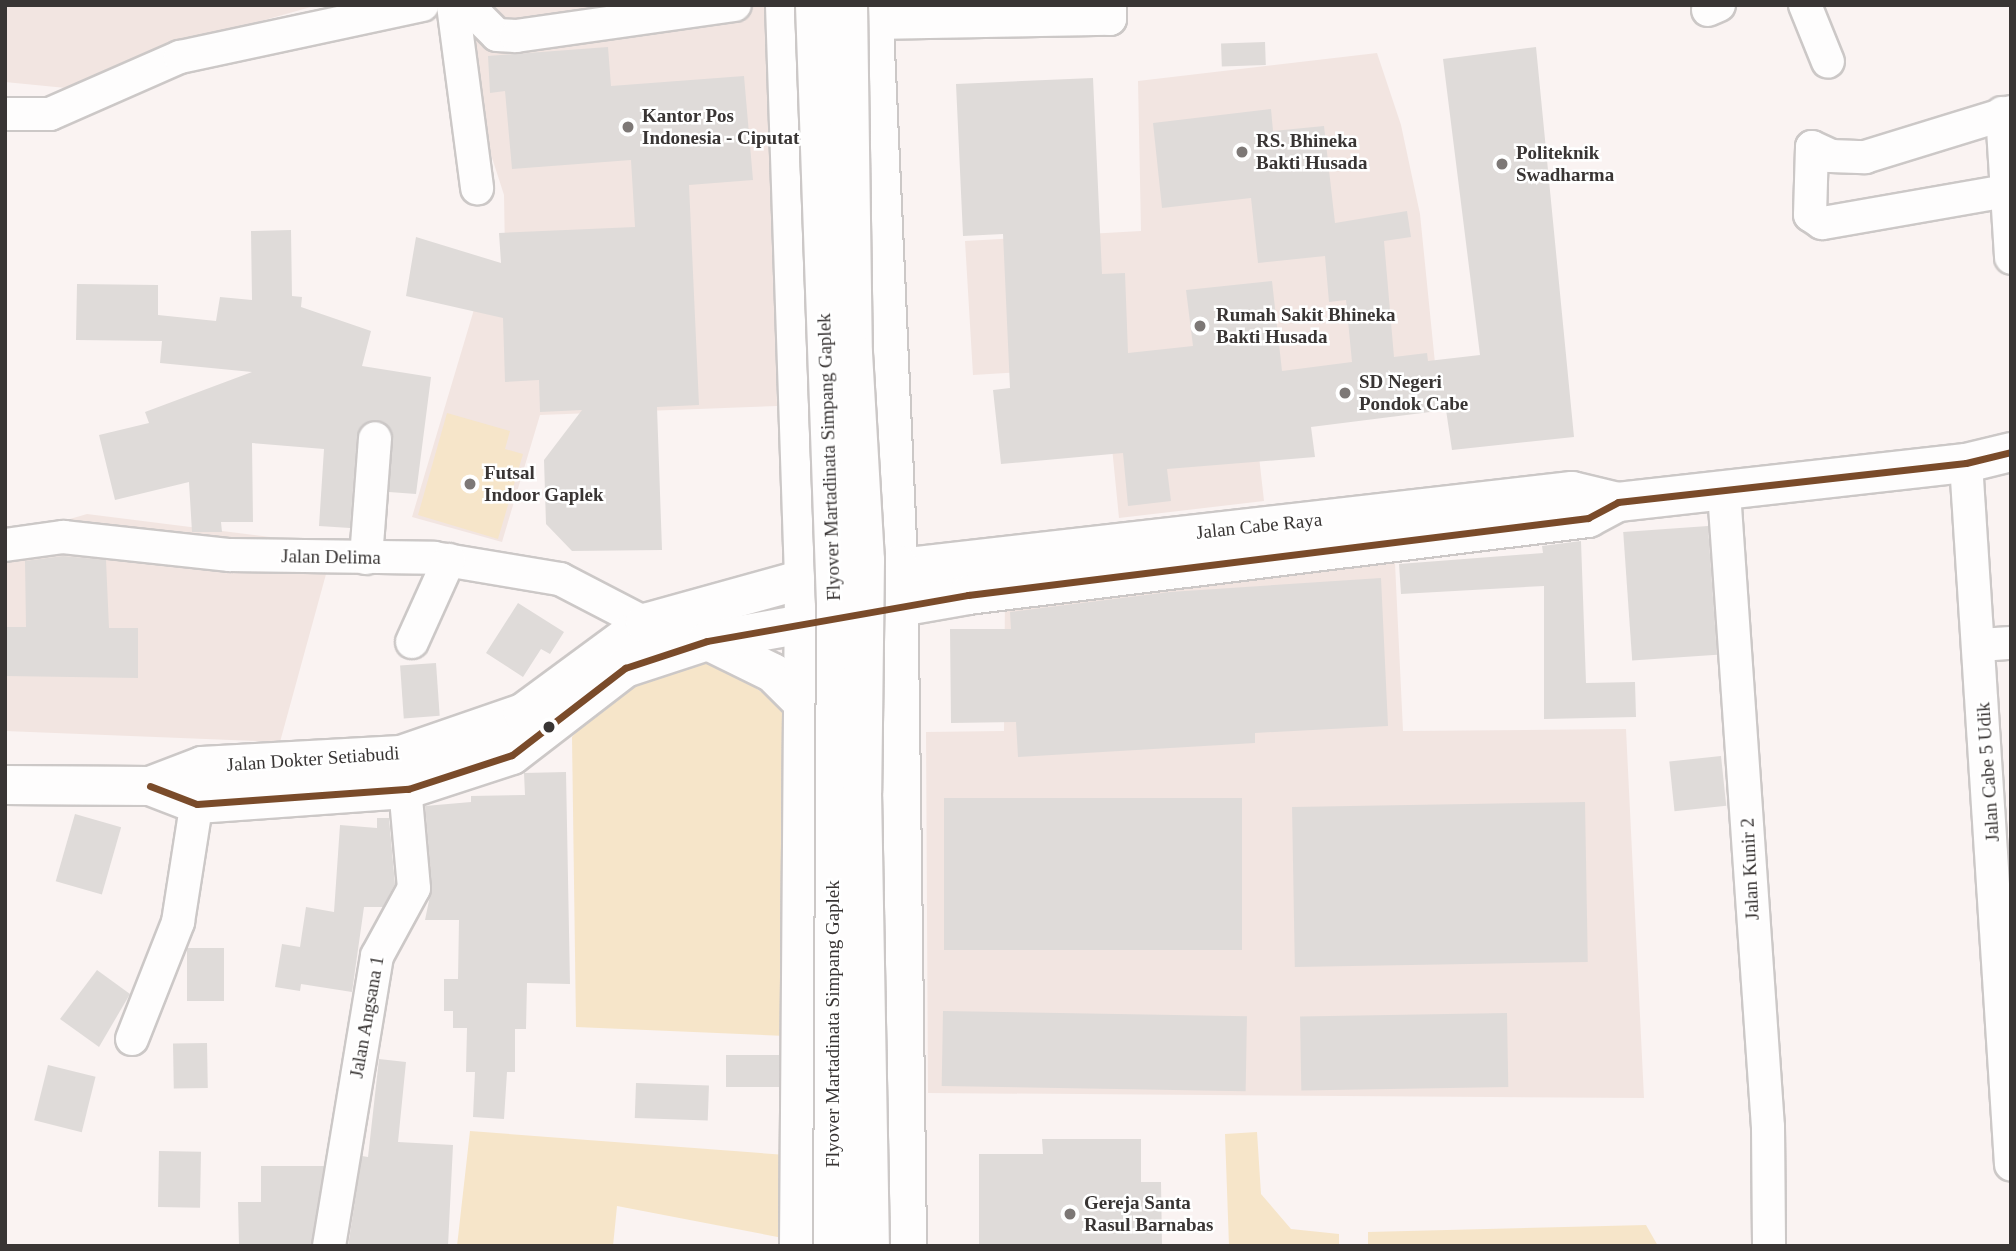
<!DOCTYPE html>
<style>
body{margin:0}
#map{position:relative;width:2016px;height:1251px;overflow:hidden;background:#faf3f2;font-family:Georgia,serif}
div>[style]{position:absolute}
[style*='--x']{left:calc(var(--x)*1px);top:calc(var(--y)*1px);width:calc(var(--w)*1px);rotate:calc(var(--a)*1deg)}
.built>*{inset:0;background:#f2e5e1}
.green>*{inset:0;background:#f6e5c9}
.building>*{inset:0;background:#dfdbd9;transform-origin:0 0}
.roads{filter:drop-shadow(2px 0 #ccc8c7) drop-shadow(-2px 0 #ccc8c7) drop-shadow(0 2px #ccc8c7) drop-shadow(0 -2px #ccc8c7)}
.minor>*{height:32px;margin:-16px;padding:0 16px;transform-origin:16px;border-radius:16px;background:#fefdfd}
.secondary>*{height:38px;margin:-19px;padding:0 19px;transform-origin:19px;border-radius:19px;background:#fefdfd}
.trunk>*{height:38px;margin:-19px;padding:0 19px;transform-origin:19px;border-radius:19px;background:#fefdfd}
.bridges{filter:drop-shadow(2px 0 #ccc8c7) drop-shadow(-2px 0 #ccc8c7) drop-shadow(0 2px #ccc8c7) drop-shadow(0 -2px #ccc8c7)}
.trunk-bridge>*{height:38px;margin:-19px;padding:0 19px;transform-origin:19px;border-radius:19px;background:#fefdfd}
.bus-1>*{height:7px;margin:-3.5px;padding:0 3.5px;transform-origin:3.5px;border-radius:3.5px;background:#7a4b2a}
.dots>*{width:19px;height:19px;translate:-50% -50%;box-sizing:border-box;border:4px solid #fff;border-radius:50%}
span{translate:-50% -50%;white-space:nowrap;text-align:center;line-height:1.15;-webkit-text-stroke:5px #fff;paint-order:stroke}
.poi-label{font-size:19px;color:#393534;font-weight:700}
.left{translate:0 -50%;text-align:left}
.street-label{font-size:19px;color:#393534}
.frame{position:absolute;inset:0;border:7px solid #393534;pointer-events:none}
</style>
<div id="map">
<div class="built">
<div style="clip-path:polygon(5px 5px,318px 5px,212px 35px,76px 89px,5px 82px)"></div>
<div style="clip-path:polygon(474px 5px,768px 5px,777px 406px,540px 415px,502px 542px,412px 517px,481px 286px,506px 312px,504px 195px,476px 108px)"></div>
<div style="clip-path:polygon(1377px 53px,1401px 125px,1420px 214px,1436px 373px,1253px 403px,1264px 501px,1119px 518px,1104px 367px,973px 375px,965px 241px,1141px 231px,1138px 81px)"></div>
<div style="clip-path:polygon(87px 514px,334px 545px,280px 742px,5px 731px,5px 538px)"></div>
<div style="clip-path:polygon(1394px 542px,1403px 731px,1626px 729px,1644px 1098px,928px 1093px,926px 732px,1004px 731px,1005px 590px)"></div>
</div>
<div class="green">
<div style="clip-path:polygon(447px 413px,510px 431px,505px 449px,523px 454px,498px 539px,418px 515px)"></div>
<div style="clip-path:polygon(718px 662px,789px 711px,786px 1036px,576px 1027px,572px 737px,601px 703px,643px 673px)"></div>
<div style="clip-path:polygon(470px 1131px,786px 1155px,788px 1239px,617px 1206px,613px 1246px,457px 1246px)"></div>
<div style="clip-path:polygon(1257px 1132px,1261px 1194px,1291px 1229px,1339px 1234px,1339px 1246px,1229px 1246px,1225px 1134px)"></div>
<div style="clip-path:polygon(1646px 1225px,1658px 1246px,1368px 1246px,1368px 1232px)"></div>
</div>
<div class="building">
<div style="left:1265px;top:42px;width:23px;height:44px;rotate:88deg"></div>
<div style="clip-path:polygon(608px 47px,611px 86px,744px 76px,753px 180px,689px 185px,699px 405px,657px 407px,662px 550px,572px 551px,546px 524px,544px 460px,582px 410px,540px 412px,539px 380px,505px 382px,503px 318px,406px 296px,416px 237px,501px 263px,499px 233px,635px 227px,631px 160px,512px 169px,505px 91px,490px 93px,488px 56px)"></div>
<div style="clip-path:polygon(1536px 47px,1574px 437px,1452px 450px,1446px 410px,1311px 427px,1315px 457px,1167px 469px,1171px 501px,1128px 506px,1123px 453px,1001px 464px,993px 390px,1010px 388px,1003px 234px,963px 236px,956px 84px,1093px 78px,1102px 274px,1125px 273px,1128px 353px,1193px 346px,1186px 290px,1272px 281px,1282px 371px,1352px 362px,1346px 300px,1329px 302px,1325px 256px,1258px 263px,1251px 198px,1162px 208px,1153px 123px,1271px 109px,1273px 131px,1324px 126px,1335px 223px,1407px 211px,1411px 237px,1384px 241px,1394px 357px,1427px 353px,1428px 361px,1480px 355px,1443px 59px)"></div>
<div style="clip-path:polygon(291px 230px,292px 296px,302px 297px,301px 307px,371px 331px,362px 366px,431px 377px,416px 494px,389px 492px,392px 431px,376px 420px,357px 436px,350px 528px,319px 526px,324px 449px,252px 443px,253px 522px,221px 522px,222px 532px,192px 532px,189px 482px,115px 500px,99px 435px,149px 423px,145px 412px,252px 372px,160px 363px,162px 341px,76px 340px,77px 284px,158px 285px,158px 315px,216px 321px,220px 297px,252px 300px,251px 231px)"></div>
<div style="left:1708px;top:526px;width:129px;height:85px;rotate:86deg"></div>
<div style="clip-path:polygon(1581px 541px,1586px 683px,1635px 682px,1636px 717px,1544px 719px,1544px 586px,1401px 594px,1399px 564px,1543px 553px,1542px 546px)"></div>
<div style="clip-path:polygon(63px 556px,106px 560px,109px 628px,138px 628px,138px 678px,5px 676px,5px 627px,26px 627px,25px 561px)"></div>
<div style="clip-path:polygon(1381px 578px,1388px 726px,1255px 733px,1255px 743px,1018px 757px,1016px 722px,951px 723px,950px 629px,1011px 629px,1010px 612px,1170px 592px)"></div>
<div style="clip-path:polygon(518px 603px,564px 632px,550px 654px,541px 649px,523px 677px,486px 653px)"></div>
<div style="left:436px;top:663px;width:53px;height:36px;rotate:86deg"></div>
<div style="left:1721px;top:756px;width:50px;height:52px;rotate:84deg"></div>
<div style="clip-path:polygon(566px 772px,570px 984px,527px 983px,526px 1029px,515px 1029px,515px 1072px,507px 1072px,504px 1119px,473px 1117px,475px 1072px,466px 1072px,467px 1028px,453px 1028px,453px 1011px,444px 1011px,444px 979px,458px 979px,459px 920px,425px 920px,432px 886px,425px 806px,471px 802px,471px 796px,525px 795px,524px 773px)"></div>
<div style="left:944px;top:798px;width:298px;height:152px"></div>
<div style="left:1585px;top:802px;width:160px;height:293px;rotate:89deg"></div>
<div style="left:75px;top:814px;width:48px;height:70px;rotate:16deg"></div>
<div style="clip-path:polygon(377px 818px,389px 818px,395px 884px,383px 907px,364px 907px,352px 992px,301px 984px,300px 991px,275px 987px,282px 944px,300px 947px,306px 907px,334px 912px,340px 825px,377px 828px)"></div>
<div style="left:187px;top:948px;width:37px;height:53px"></div>
<div style="clip-path:polygon(97px 970px,130px 994px,99px 1047px,60px 1019px)"></div>
<div style="left:943px;top:1011px;width:304px;height:75px;rotate:1deg"></div>
<div style="left:1507px;top:1013px;width:74px;height:207px;rotate:89deg"></div>
<div style="left:207px;top:1043px;width:45px;height:34px;rotate:89deg"></div>
<div style="left:726px;top:1055px;width:53px;height:32px"></div>
<div style="clip-path:polygon(379px 1059px,406px 1062px,398px 1142px,453px 1145px,448px 1246px,348px 1246px,362px 1156px,368px 1157px)"></div>
<div style="left:48px;top:1065px;width:49px;height:57px;rotate:14deg"></div>
<div style="left:636px;top:1083px;width:73px;height:35px;rotate:2deg"></div>
<div style="clip-path:polygon(1042px 1139px,1141px 1139px,1141px 1182px,1161px 1182px,1162px 1246px,979px 1246px,979px 1154px,1043px 1154px)"></div>
<div style="left:159px;top:1151px;width:42px;height:56px;rotate:1deg"></div>
<div style="clip-path:polygon(261px 1166px,324px 1166px,311px 1246px,239px 1246px,238px 1202px,261px 1202px)"></div>
</div>
<div class="roads">
<div class="minor">
<div style="--x:453;--y:5;--w:185;--a:82.5"></div>
<div style="--x:467;--y:5;--w:42;--a:45"></div>
<div style="--x:497;--y:35;--w:19;--a:3"></div>
<div style="--x:516;--y:36;--w:221;--a:-8.1"></div>
<div style="--x:1805;--y:5;--w:61;--a:68"></div>
<div style="--x:1708;--y:10;--w:12;--a:-24"></div>
<div style="--x:873;--y:23;--w:237;--a:-1"></div>
<div style="--x:1110;--y:19;--w:14;--a:-90"></div>
<div style="--x:2002;--y:113;--w:145;--a:86.4"></div>
<div style="--x:5;--y:114;--w:45;--a:0"></div>
<div style="--x:50;--y:114;--w:142;--a:-23.7"></div>
<div style="--x:180;--y:57;--w:248;--a:-12.1"></div>
<div style="--x:2006;--y:191;--w:187;--a:170.1"></div>
<div style="--x:1822;--y:223;--w:14;--a:-146"></div>
<div style="--x:1810;--y:215;--w:68;--a:-88.3"></div>
<div style="--x:1812;--y:147;--w:21;--a:25"></div>
<div style="--x:1831;--y:156;--w:34;--a:2"></div>
<div style="--x:1865;--y:157;--w:153;--a:-17.1"></div>
<div style="--x:1966;--y:463;--w:703;--a:86.33"></div>
<div style="--x:1724;--y:492;--w:637;--a:86.04"></div>
<div style="--x:1768;--y:1127;--w:119;--a:89.5"></div>
<div style="--x:5;--y:545;--w:59;--a:-7.9"></div>
<div style="--x:63;--y:537;--w:168;--a:6.2"></div>
<div style="--x:230;--y:555;--w:204;--a:0.8"></div>
<div style="--x:434;--y:558;--w:128;--a:9.5"></div>
<div style="--x:560;--y:579;--w:96;--a:27.4"></div>
<div style="--x:366;--y:558;--w:120;--a:-85.7"></div>
<div style="--x:412;--y:642;--w:90;--a:-65.7"></div>
<div style="--x:1980;--y:645;--w:31;--a:-4"></div>
<div style="--x:132;--y:1039;--w:126;--a:-68.5"></div>
<div style="--x:178;--y:922;--w:142;--a:-81.1"></div>
<div style="--x:329;--y:1246;--w:294;--a:-80.6"></div>
<div style="--x:377;--y:956;--w:77;--a:-61.4"></div>
<div style="--x:414;--y:888;--w:123;--a:-95.1"></div>
</div>
<div class="secondary">
<div style="--x:708;--y:641;--w:72;--a:26.2"></div>
<div style="--x:773;--y:673;--w:44;--a:45"></div>
<div style="--x:5;--y:785;--w:145;--a:0.4"></div>
<div style="--x:150;--y:786;--w:56;--a:-21"></div>
<div style="--x:202;--y:766;--w:199;--a:-3.2"></div>
<div style="--x:401;--y:755;--w:129;--a:-19"></div>
<div style="--x:523;--y:713;--w:152;--a:-36.4"></div>
<div style="--x:645;--y:623;--w:165;--a:-15.5"></div>
<div style="--x:804;--y:579;--w:773;--a:-6.54"></div>
<div style="--x:1572;--y:491;--w:47;--a:13.4"></div>
<div style="--x:150;--y:786;--w:50;--a:21"></div>
<div style="--x:197;--y:804;--w:212;--a:-4.1"></div>
<div style="--x:408;--y:789;--w:109;--a:-18.1"></div>
<div style="--x:512;--y:755;--w:143;--a:-37.6"></div>
<div style="--x:625;--y:668;--w:86;--a:-18.2"></div>
<div style="--x:707;--y:641;--w:265;--a:-10"></div>
<div style="--x:968;--y:595;--w:625;--a:-7.08"></div>
<div style="--x:1588;--y:518;--w:34;--a:-28"></div>
<div style="--x:1618;--y:502;--w:350;--a:-6.4"></div>
<div style="--x:1966;--y:463;--w:46;--a:-13.7"></div>
</div>
<div class="trunk">
<div style="--x:785;--y:5;--w:574;--a:88.1"></div>
<div style="--x:804;--y:579;--w:667;--a:90.43"></div>
<div style="--x:873;--y:5;--w:561;--a:87.44"></div>
<div style="--x:898;--y:565;--w:681;--a:89.24"></div>
</div>
</div>
<div class="bridges">
<div class="trunk-bridge">
<div style="--x:815;--y:5;--w:599;--a:87.99"></div>
<div style="--x:836;--y:604;--w:642;--a:90.27"></div>
<div style="--x:848;--y:5;--w:348;--a:89.2"></div>
<div style="--x:853;--y:353;--w:207;--a:86.7"></div>
<div style="--x:865;--y:560;--w:232;--a:90.7"></div>
<div style="--x:862;--y:792;--w:454;--a:89"></div>
</div>
</div>
<div class="bus-1">
<div style="--x:150;--y:786;--w:50;--a:21"></div>
<div style="--x:197;--y:804;--w:212;--a:-4.1"></div>
<div style="--x:408;--y:789;--w:109;--a:-18.1"></div>
<div style="--x:512;--y:755;--w:143;--a:-37.6"></div>
<div style="--x:625;--y:668;--w:86;--a:-18.2"></div>
<div style="--x:707;--y:641;--w:265;--a:-10"></div>
<div style="--x:968;--y:595;--w:625;--a:-7.08"></div>
<div style="--x:1588;--y:518;--w:34;--a:-28"></div>
<div style="--x:1618;--y:502;--w:350;--a:-6.4"></div>
<div style="--x:1966;--y:463;--w:46;--a:-13.7"></div>
</div>
<div class="dots">
<div style="left:628px;top:127px;background:#7d7876"></div>
<div style="left:1242px;top:152px;background:#7d7876"></div>
<div style="left:1502px;top:164px;background:#7d7876"></div>
<div style="left:1200px;top:326px;background:#7d7876"></div>
<div style="left:1345px;top:393px;background:#7d7876"></div>
<div style="left:470px;top:484px;background:#7d7876"></div>
<div style="left:549px;top:727px;background:#393534"></div>
<div style="left:1070px;top:1214px;background:#7d7876"></div>
</div>
<div class="poi-label">
<span class="left" style="left:642px;top:127px">Kantor Pos<br>Indonesia - Ciputat</span>
<span class="left" style="left:1256px;top:152px">RS. Bhineka<br>Bakti Husada</span>
<span class="left" style="left:1516px;top:164px">Politeknik<br>Swadharma</span>
<span class="left" style="left:1216px;top:326px">Rumah Sakit Bhineka<br>Bakti Husada</span>
<span class="left" style="left:1359px;top:393px">SD Negeri<br>Pondok Cabe</span>
<span class="left" style="left:484px;top:484px">Futsal<br>Indoor Gaplek</span>
<span class="left" style="left:1084px;top:1214px">Gereja Santa<br>Rasul Barnabas</span>
</div>
<div class="street-label">
<span style="left:829px;top:457px;rotate:-92deg">Flyover Martadinata Simpang Gaplek</span>
<span style="left:1259px;top:526px;rotate:-6deg">Jalan Cabe Raya</span>
<span style="left:331px;top:557px;rotate:1deg">Jalan Delima</span>
<span style="left:313px;top:759px;rotate:-4deg">Jalan Dokter Setiabudi</span>
<span style="left:1988px;top:772px;rotate:-94deg">Jalan Cabe 5 Udik</span>
<span style="left:1750px;top:869px;rotate:-93deg">Jalan Kunir 2</span>
<span style="left:367px;top:1017px;rotate:-80deg">Jalan Angsana 1</span>
<span style="left:833px;top:1024px;rotate:-90deg">Flyover Martadinata Simpang Gaplek</span>
</div>
<div class="frame"></div>
</div>
